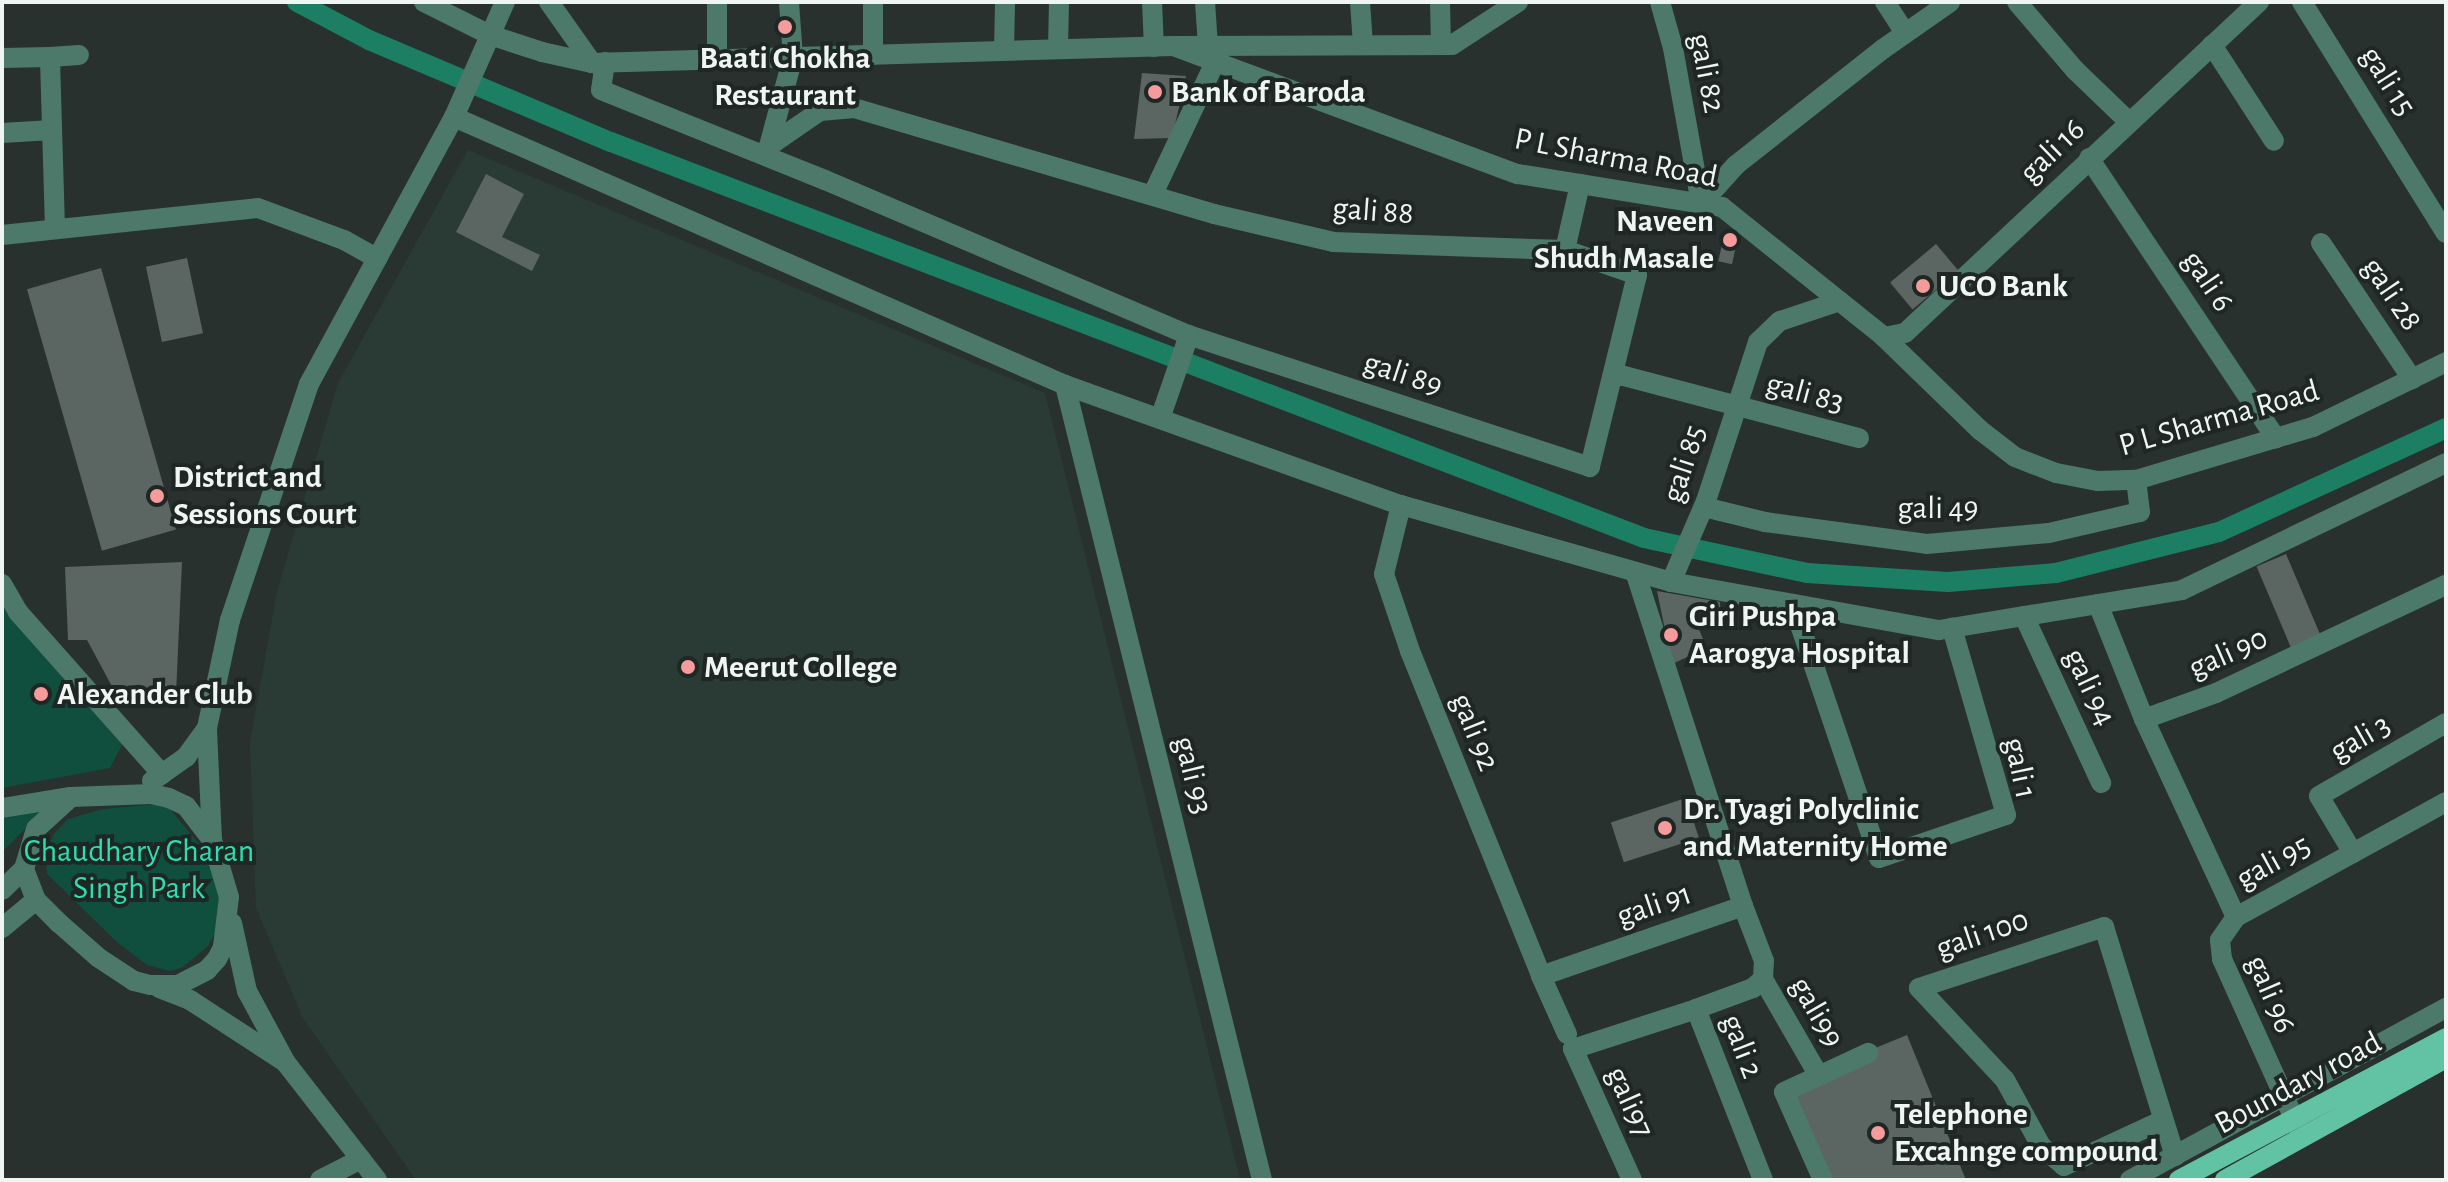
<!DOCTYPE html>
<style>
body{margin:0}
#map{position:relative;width:2448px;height:1182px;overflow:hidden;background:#28312e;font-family:"Alegreya Sans",sans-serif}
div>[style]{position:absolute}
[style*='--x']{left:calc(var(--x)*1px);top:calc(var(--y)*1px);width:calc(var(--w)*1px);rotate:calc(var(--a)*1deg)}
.built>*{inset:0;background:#2a3b35}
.green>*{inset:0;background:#104e3d}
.canal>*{height:20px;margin:-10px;padding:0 10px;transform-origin:10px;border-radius:10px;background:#1c7f64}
.building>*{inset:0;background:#5b6561;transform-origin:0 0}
.minor>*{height:20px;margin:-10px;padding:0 10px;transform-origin:10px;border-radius:10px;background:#4d796a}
.major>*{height:20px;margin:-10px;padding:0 10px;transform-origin:10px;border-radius:10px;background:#62c3a4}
.dots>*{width:22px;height:22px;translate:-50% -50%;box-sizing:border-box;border:4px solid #1e2724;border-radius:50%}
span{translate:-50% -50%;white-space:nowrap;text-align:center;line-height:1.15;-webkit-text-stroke:8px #1e2724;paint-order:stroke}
.poi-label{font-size:32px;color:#eff5f3;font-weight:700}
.left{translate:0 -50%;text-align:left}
.right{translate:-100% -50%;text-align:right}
.street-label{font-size:32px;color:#eff5f3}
.park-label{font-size:32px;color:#2cdfb1}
.frame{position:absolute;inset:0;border:4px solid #eff5f3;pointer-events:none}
</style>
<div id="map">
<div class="built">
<div style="clip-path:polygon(468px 150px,1045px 393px,1240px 1180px,416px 1180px,303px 1018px,256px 908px,250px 742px,277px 592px,338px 383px)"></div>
</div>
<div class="green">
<div style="clip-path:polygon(2px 597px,123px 743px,110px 768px,2px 788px)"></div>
<div style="clip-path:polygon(158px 804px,169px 808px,203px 849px,214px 872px,221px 897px,216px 932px,208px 946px,183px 967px,170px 971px,147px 965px,117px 942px,47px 874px,46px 860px,53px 835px,68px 819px,103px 809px)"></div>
<div style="clip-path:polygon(48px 806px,2px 852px,2px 814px)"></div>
</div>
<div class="canal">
<div style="--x:297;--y:2;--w:81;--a:27.8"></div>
<div style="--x:369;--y:40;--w:263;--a:22.9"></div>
<div style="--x:611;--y:142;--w:1106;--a:20.97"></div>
<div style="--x:1644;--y:538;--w:167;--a:12.1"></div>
<div style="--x:1807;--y:573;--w:141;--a:3.7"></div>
<div style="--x:1948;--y:582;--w:108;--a:-4.8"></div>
<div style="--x:2056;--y:573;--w:168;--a:-14.1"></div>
<div style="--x:2219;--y:532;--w:250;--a:-24.6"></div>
</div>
<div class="building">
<div style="clip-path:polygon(1142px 73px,1186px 76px,1172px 138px,1134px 139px)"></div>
<div style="clip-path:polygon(486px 174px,524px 194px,502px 237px,540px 255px,532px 271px,456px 232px)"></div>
<div style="left:1725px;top:230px;width:14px;height:32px;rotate:12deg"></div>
<div style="left:1936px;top:244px;width:35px;height:60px;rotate:50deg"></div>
<div style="left:187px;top:258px;width:77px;height:42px;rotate:78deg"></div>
<div style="left:101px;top:268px;width:272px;height:77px;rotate:74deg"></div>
<div style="left:2286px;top:554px;width:92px;height:32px;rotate:67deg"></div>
<div style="clip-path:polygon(182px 562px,176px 694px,115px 692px,87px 640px,68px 640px,65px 567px)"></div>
<div style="clip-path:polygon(1657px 591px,1720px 602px,1721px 619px,1697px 625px,1707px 648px,1672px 664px)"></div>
<div style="left:1686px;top:798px;width:42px;height:79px;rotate:72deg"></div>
<div style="clip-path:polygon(1907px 1035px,1966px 1180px,1832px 1180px,1785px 1085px)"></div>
</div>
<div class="minor">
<div style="--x:424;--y:2;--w:74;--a:26.6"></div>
<div style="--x:490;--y:35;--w:55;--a:18.1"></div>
<div style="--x:542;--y:52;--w:51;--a:12.4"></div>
<div style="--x:592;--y:63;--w:581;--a:-1.68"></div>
<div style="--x:1173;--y:46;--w:279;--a:-0.2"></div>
<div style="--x:1452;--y:45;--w:79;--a:-33.1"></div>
<div style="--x:549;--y:2;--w:75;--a:54.8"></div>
<div style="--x:717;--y:2;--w:57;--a:90"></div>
<div style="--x:873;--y:2;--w:53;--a:90"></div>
<div style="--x:1152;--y:2;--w:45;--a:87.5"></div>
<div style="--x:1205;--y:2;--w:44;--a:86.1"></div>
<div style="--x:1360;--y:2;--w:43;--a:86"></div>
<div style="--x:1440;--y:2;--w:43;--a:88.7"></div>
<div style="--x:1660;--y:2;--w:48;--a:74.2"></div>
<div style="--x:1673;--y:48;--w:158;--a:79.8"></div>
<div style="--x:1885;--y:2;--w:37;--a:57"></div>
<div style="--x:2017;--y:2;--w:89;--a:49.5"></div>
<div style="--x:2075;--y:70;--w:74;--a:43.9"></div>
<div style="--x:2302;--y:2;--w:272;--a:58.1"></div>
<div style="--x:2212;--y:45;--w:114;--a:57.1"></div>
<div style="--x:1173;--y:46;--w:368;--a:20.4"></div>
<div style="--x:1518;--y:174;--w:207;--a:9.2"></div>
<div style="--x:1722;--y:207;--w:208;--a:38.7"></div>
<div style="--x:1884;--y:337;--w:134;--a:44.1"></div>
<div style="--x:1980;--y:430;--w:44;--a:37.6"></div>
<div style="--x:2015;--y:457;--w:44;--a:21.3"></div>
<div style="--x:2056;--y:473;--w:43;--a:10.8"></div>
<div style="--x:2098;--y:481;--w:38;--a:-2"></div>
<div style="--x:2136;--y:480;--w:185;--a:-16.7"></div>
<div style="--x:2313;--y:427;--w:148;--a:-26"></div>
<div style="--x:1058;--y:49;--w:47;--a:-88.8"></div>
<div style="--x:1004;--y:51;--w:49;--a:-88.8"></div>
<div style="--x:2;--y:58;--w:48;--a:-1.2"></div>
<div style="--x:605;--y:62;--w:28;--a:98"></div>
<div style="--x:601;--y:90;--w:241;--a:21.9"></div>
<div style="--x:825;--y:180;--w:396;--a:23.1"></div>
<div style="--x:454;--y:117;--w:667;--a:23.68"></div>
<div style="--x:1065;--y:385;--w:357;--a:19.7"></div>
<div style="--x:1401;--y:505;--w:281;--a:15.9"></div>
<div style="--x:1671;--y:582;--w:272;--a:10.2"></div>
<div style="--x:1939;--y:630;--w:246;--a:-9.3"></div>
<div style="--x:2182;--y:590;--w:293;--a:-25.7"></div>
<div style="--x:2;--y:133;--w:50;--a:-3.4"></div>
<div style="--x:769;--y:146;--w:62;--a:-34.5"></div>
<div style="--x:820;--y:111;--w:34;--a:-5"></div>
<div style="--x:854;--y:108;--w:375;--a:16.4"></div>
<div style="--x:1214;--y:214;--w:122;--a:13.2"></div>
<div style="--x:1333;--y:242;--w:232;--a:2"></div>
<div style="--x:1565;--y:250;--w:76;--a:19.1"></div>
<div style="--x:1637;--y:275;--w:198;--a:103.8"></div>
<div style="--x:1590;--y:467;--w:422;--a:-161.8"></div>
<div style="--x:1189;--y:335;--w:86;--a:109.1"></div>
<div style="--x:769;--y:146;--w:92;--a:-74.9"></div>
<div style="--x:793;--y:57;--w:55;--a:-94.2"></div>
<div style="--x:2089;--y:158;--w:337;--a:56.3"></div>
<div style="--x:1153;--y:194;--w:146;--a:-64.8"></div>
<div style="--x:1701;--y:204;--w:52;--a:-48.1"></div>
<div style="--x:1736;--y:165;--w:187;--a:-38.3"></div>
<div style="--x:1883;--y:49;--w:82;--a:-35"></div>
<div style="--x:55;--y:228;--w:171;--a:-91.7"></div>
<div style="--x:50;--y:57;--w:29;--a:-4"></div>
<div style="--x:2;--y:235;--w:257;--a:-6"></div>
<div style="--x:258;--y:208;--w:92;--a:20.4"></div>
<div style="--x:344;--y:240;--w:38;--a:29"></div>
<div style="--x:2321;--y:243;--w:164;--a:56.2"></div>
<div style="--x:1565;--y:250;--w:68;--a:-77.2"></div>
<div style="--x:1884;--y:337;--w:21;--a:-11"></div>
<div style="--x:1905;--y:333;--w:485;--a:-43.1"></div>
<div style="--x:1613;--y:376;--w:11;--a:0"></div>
<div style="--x:1624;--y:376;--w:243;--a:14.8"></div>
<div style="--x:1065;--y:385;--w:819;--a:76.08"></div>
<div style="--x:1401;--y:505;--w:71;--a:103.8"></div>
<div style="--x:1384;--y:574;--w:81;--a:71.3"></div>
<div style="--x:1410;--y:651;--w:350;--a:68"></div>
<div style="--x:1704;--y:507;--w:63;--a:13.8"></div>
<div style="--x:1765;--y:522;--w:163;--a:7.7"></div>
<div style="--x:1927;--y:544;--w:122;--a:-5.2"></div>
<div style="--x:2049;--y:533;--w:93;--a:-13"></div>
<div style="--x:2140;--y:512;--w:32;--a:-97"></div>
<div style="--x:1671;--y:582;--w:88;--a:-66.6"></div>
<div style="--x:1706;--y:501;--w:167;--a:-71.9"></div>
<div style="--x:1758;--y:342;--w:30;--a:-44"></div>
<div style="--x:1780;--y:321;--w:63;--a:-18.4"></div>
<div style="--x:2;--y:584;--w:32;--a:60"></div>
<div style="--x:18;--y:612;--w:217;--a:48.4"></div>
<div style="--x:1793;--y:604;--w:268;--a:71.3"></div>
<div style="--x:1879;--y:858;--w:134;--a:-18.7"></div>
<div style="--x:2006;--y:815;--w:195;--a:-106.1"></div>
<div style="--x:2098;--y:604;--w:124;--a:68.2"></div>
<div style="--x:2144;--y:719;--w:77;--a:-19.9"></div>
<div style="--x:2216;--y:693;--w:254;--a:-25.2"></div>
<div style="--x:2024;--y:616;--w:184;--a:65.2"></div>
<div style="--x:2144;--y:719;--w:218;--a:65.1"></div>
<div style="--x:2236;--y:917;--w:239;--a:-28.7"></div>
<div style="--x:152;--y:781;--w:42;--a:-35.2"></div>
<div style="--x:186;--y:757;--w:36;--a:-54"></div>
<div style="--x:2;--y:808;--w:68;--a:-9.3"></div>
<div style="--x:212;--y:840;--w:43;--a:-127.4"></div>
<div style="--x:186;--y:806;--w:19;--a:-155"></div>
<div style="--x:169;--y:798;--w:18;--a:-167"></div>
<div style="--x:151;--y:794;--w:80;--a:177.9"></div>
<div style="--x:71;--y:797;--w:47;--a:137.6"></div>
<div style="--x:36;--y:829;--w:42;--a:106.7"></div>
<div style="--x:24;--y:869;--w:33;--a:69"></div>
<div style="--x:36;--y:900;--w:33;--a:45"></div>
<div style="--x:59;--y:923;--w:53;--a:41.2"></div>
<div style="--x:99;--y:958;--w:42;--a:33.3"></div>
<div style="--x:134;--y:981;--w:16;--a:14"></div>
<div style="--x:150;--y:985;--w:28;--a:0"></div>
<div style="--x:178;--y:985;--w:33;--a:-27"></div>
<div style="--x:207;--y:970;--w:15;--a:-48"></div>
<div style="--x:217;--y:959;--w:13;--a:-63"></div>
<div style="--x:223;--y:947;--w:50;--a:-83.2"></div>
<div style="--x:229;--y:897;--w:59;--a:-106.6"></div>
<div style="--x:212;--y:840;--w:112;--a:-92.6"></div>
<div style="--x:207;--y:728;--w:110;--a:-78"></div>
<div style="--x:230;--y:620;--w:249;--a:-71.5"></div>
<div style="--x:309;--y:384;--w:304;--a:-61.5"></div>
<div style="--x:454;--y:117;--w:126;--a:-66.1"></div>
<div style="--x:2353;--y:853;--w:66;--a:-120.8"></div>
<div style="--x:2319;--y:796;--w:146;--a:-29.9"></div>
<div style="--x:2;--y:890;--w:30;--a:-44"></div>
<div style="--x:2236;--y:917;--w:28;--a:125"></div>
<div style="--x:2220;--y:940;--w:19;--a:84"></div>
<div style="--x:2222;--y:959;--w:192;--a:65.7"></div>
<div style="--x:232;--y:923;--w:70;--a:77.6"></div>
<div style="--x:247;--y:991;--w:82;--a:61.6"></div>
<div style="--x:286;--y:1063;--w:148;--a:52.1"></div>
<div style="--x:2;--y:928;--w:44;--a:-39.5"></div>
<div style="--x:1763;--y:979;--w:112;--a:60"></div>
<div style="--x:159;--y:988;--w:33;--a:21"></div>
<div style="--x:190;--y:1000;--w:110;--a:33.1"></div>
<div style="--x:1696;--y:1009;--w:61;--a:-20.2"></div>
<div style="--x:1753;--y:988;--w:13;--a:-42"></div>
<div style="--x:1763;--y:979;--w:18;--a:-87"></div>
<div style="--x:1764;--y:961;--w:59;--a:-110.9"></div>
<div style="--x:1567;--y:1034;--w:64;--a:-114.1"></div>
<div style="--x:1541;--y:976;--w:214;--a:-19.1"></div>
<div style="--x:1743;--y:906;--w:351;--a:-107.9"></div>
<div style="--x:2161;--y:1121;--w:107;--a:155.1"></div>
<div style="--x:2064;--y:1166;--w:30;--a:-139"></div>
<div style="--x:2041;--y:1146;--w:75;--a:-118.6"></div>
<div style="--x:2005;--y:1080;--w:126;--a:-133.1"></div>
<div style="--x:1919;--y:988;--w:195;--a:-18.2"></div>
<div style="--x:2104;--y:927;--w:240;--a:72.8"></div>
<div style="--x:320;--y:1180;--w:46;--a:-27.1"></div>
<div style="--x:1632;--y:1180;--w:144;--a:-114.2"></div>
<div style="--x:1573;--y:1049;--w:129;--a:-18"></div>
<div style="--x:1696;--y:1009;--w:184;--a:68.6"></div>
<div style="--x:1823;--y:1180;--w:96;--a:-113.9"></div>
<div style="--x:1784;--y:1092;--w:93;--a:-24.9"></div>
<div style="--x:2130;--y:1180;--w:360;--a:-28.6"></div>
</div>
<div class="major">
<div style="--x:2179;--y:1180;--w:302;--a:-28"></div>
<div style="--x:2225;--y:1180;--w:252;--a:-28.9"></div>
</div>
<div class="dots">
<div style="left:785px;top:27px;background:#f59b9b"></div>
<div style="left:1155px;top:92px;background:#f59b9b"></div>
<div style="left:1730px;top:240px;background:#f59b9b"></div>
<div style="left:1923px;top:286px;background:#f59b9b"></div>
<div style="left:157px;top:496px;background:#f59b9b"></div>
<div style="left:1671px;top:635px;background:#f59b9b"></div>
<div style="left:688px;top:667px;background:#f59b9b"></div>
<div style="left:41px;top:694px;background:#f59b9b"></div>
<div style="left:1665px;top:828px;background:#f59b9b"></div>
<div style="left:1878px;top:1133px;background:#f59b9b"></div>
</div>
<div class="poi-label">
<span style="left:785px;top:77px">Baati Chokha<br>Restaurant</span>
<span class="left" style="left:1171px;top:92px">Bank of Baroda</span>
<span class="right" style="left:1714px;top:240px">Naveen<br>Shudh Masale</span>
<span class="left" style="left:1939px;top:286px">UCO Bank</span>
<span class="left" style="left:173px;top:496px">District and<br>Sessions Court</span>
<span class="left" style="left:1689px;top:635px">Giri Pushpa<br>Aarogya Hospital</span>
<span class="left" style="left:704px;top:667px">Meerut College</span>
<span class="left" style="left:57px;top:694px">Alexander Club</span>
<span class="left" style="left:1683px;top:828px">Dr. Tyagi Polyclinic<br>and Maternity Home</span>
<span class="left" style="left:1894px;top:1133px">Telephone<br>Excahnge compound</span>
</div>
<div class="street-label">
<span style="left:1707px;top:73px;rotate:79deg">gali 82</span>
<span style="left:2388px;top:81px;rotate:58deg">gali 15</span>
<span style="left:2052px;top:151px;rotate:-44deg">gali 16</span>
<span style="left:1616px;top:158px;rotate:11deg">P L Sharma Road</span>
<span style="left:1373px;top:211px;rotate:4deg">gali 88</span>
<span style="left:2208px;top:281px;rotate:56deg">gali 6</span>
<span style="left:2392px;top:294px;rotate:56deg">gali 28</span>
<span style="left:1403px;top:374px;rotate:18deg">gali 89</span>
<span style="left:1805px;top:393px;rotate:15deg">gali 83</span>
<span style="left:2219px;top:418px;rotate:-16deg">P L Sharma Road</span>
<span style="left:1684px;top:464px;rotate:-72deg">gali 85</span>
<span style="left:1938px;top:508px">gali 49</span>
<span style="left:2228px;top:653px;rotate:-24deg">gali 90</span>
<span style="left:2090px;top:687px;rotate:65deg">gali 94</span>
<span style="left:1475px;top:732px;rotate:68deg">gali 92</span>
<span style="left:2360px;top:738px;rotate:-30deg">gali 3</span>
<span style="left:2020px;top:768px;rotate:78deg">gali 1</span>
<span style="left:1193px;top:775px;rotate:76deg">gali 93</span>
<span style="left:2273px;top:862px;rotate:-29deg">gali 95</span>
<span style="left:1654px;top:905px;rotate:-19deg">gali 91</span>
<span style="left:1982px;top:934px;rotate:-19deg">gali 100</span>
<span style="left:2271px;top:994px;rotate:67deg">gali 96</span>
<span style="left:1817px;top:1012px;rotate:60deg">gali99</span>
<span style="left:1742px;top:1046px;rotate:69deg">gali 2</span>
<span style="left:2298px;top:1083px;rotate:-28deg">Boundary road</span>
<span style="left:1630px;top:1102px;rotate:66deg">gali97</span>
</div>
<div class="park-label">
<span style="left:139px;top:870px">Chaudhary Charan<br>Singh Park</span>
</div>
<div class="frame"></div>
</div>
